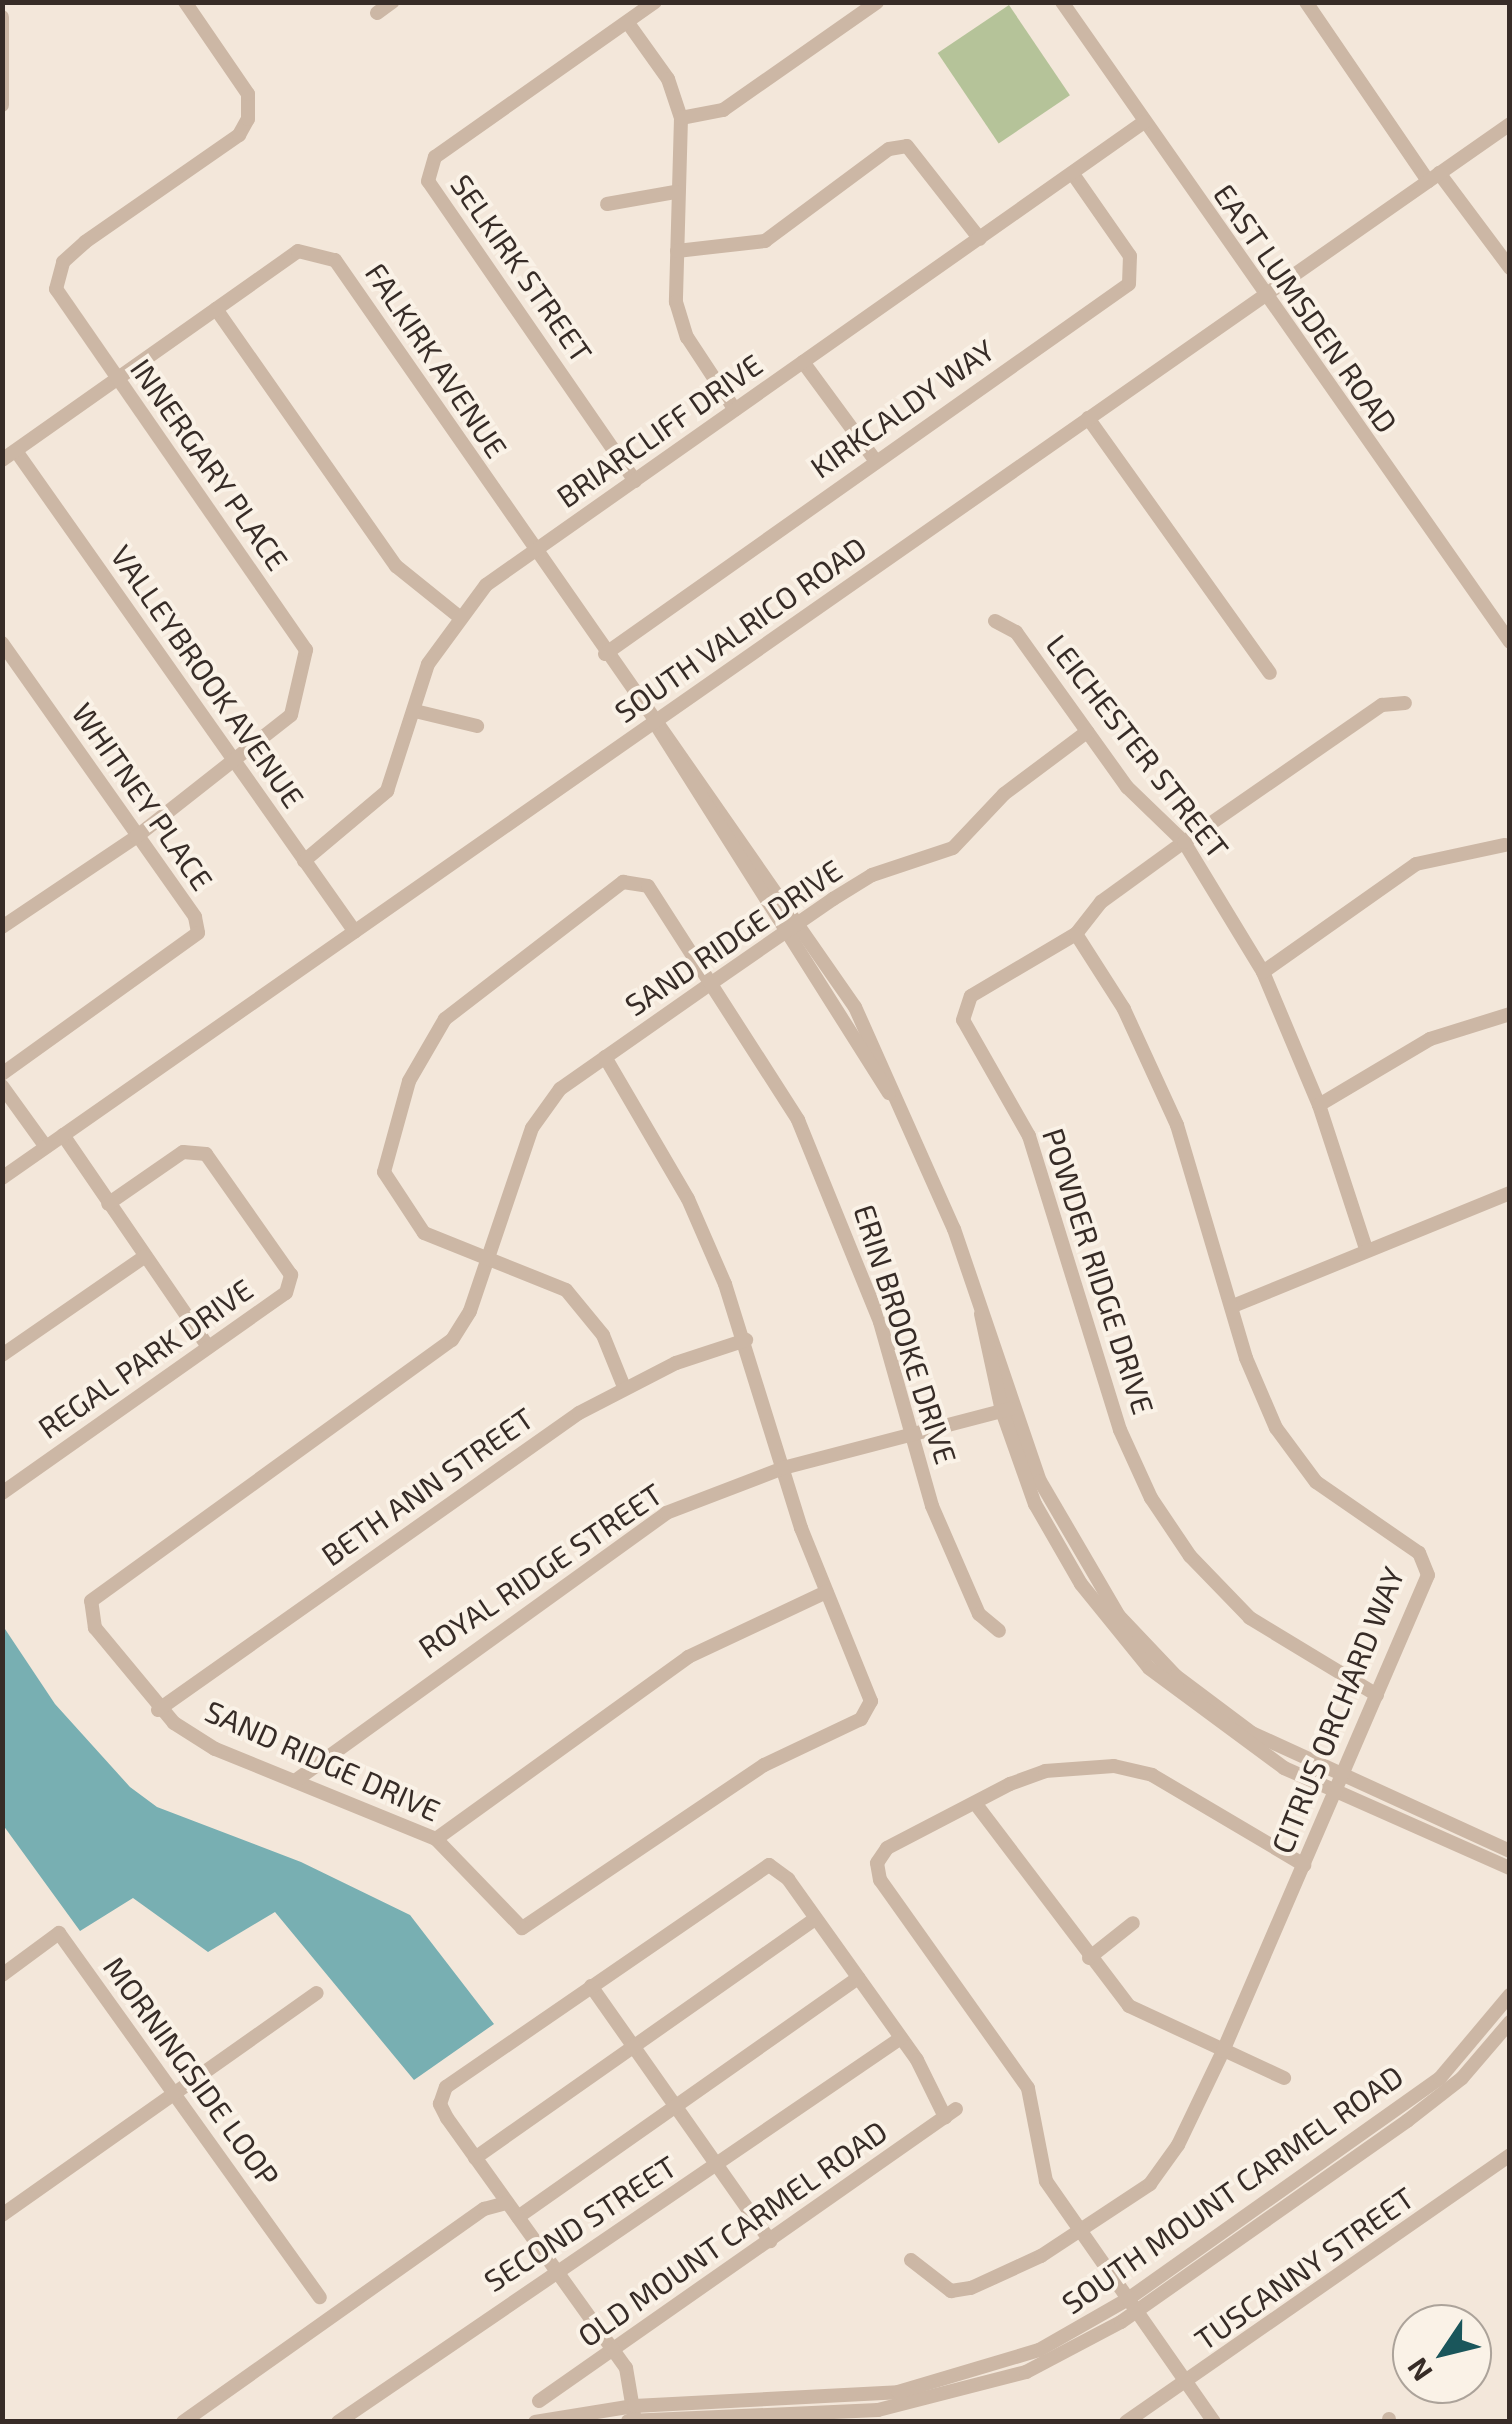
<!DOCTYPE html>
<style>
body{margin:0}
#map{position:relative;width:1512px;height:2424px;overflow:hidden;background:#f3e7da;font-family:"Exo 2",sans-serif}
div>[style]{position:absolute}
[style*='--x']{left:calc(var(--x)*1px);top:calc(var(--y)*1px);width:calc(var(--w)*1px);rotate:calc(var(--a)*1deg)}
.green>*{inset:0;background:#b5c399;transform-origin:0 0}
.water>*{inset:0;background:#78afb2}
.minor>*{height:14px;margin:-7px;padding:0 7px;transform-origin:7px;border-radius:7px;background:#ccb7a5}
span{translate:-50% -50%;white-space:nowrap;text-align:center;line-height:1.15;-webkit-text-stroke:8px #faf2e7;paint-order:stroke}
.street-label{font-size:30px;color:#372c27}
.frame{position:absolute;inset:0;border:5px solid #372c27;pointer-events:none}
.north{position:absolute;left:1392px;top:2304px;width:100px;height:100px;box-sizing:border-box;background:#faf2e7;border:2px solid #aca39a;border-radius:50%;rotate:235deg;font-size:28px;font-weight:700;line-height:40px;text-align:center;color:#372c27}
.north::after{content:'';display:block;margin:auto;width:35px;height:45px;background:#1a565b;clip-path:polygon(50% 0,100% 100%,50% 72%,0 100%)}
</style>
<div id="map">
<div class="green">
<div style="left:1009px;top:5px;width:109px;height:86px;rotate:56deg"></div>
</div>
<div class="water">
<div style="clip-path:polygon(3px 1626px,55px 1704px,130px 1787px,157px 1807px,301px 1862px,410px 1915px,494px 2024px,414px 2080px,275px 1912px,208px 1952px,133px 1898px,80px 1931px,3px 1825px)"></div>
</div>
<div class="minor">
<div style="--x:1062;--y:2;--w:781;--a:55.01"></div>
<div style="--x:1306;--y:2;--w:217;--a:55.7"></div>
<div style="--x:377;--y:13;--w:19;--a:-36"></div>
<div style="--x:2;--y:17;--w:88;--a:90"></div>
<div style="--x:628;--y:23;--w:69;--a:54.5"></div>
<div style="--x:668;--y:79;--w:41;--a:71.6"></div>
<div style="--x:681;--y:118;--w:184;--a:91.6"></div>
<div style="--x:676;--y:302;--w:37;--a:73"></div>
<div style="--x:687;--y:337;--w:87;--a:56.7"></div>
<div style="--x:681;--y:118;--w:43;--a:-10.8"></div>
<div style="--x:723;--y:110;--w:188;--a:-35"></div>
<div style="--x:1439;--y:173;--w:119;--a:53.2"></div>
<div style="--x:607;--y:204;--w:69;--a:-10"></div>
<div style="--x:677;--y:251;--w:89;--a:-6.5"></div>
<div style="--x:765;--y:241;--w:154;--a:-36.6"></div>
<div style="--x:889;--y:149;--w:18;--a:-9"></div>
<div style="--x:907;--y:146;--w:118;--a:51.9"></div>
<div style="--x:216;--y:309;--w:314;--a:55"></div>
<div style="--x:396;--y:566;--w:78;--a:38.8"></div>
<div style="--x:803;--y:362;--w:122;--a:53.7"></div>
<div style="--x:1088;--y:418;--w:313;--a:54.5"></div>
<div style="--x:16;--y:451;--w:588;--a:54.82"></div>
<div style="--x:2;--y:460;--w:362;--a:-35.2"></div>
<div style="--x:298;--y:251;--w:38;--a:14"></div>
<div style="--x:335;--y:260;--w:910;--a:55.16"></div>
<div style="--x:855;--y:1007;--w:243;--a:66"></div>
<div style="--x:954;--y:1229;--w:266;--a:71.2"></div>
<div style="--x:1040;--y:1481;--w:156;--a:59.7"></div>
<div style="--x:1119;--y:1616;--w:83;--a:46.5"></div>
<div style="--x:1176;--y:1676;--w:95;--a:36.9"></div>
<div style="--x:1252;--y:1733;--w:284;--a:24.6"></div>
<div style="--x:635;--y:481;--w:364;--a:-124.6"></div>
<div style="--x:428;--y:181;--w:25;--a:-74"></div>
<div style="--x:435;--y:157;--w:269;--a:-35.2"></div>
<div style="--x:995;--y:621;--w:24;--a:28"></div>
<div style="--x:1016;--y:632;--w:191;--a:54.4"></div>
<div style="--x:1127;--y:787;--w:79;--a:44"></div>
<div style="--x:1184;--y:842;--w:152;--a:58.7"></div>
<div style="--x:1263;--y:972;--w:144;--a:67.2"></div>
<div style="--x:1319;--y:1105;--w:148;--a:71.9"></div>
<div style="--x:2;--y:643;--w:335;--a:54.8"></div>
<div style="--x:195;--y:917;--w:16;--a:79"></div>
<div style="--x:198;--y:933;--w:241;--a:144.3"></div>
<div style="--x:605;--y:654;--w:641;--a:-35.23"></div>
<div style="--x:1129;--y:284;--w:28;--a:-88"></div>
<div style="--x:1130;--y:256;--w:100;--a:-124.8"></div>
<div style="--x:415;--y:711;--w:64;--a:13.6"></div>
<div style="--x:655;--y:723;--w:438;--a:57.7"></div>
<div style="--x:304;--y:861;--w:109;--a:-40.1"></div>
<div style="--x:387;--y:791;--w:133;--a:-72.1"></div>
<div style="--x:428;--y:664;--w:98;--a:-53.7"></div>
<div style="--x:486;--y:585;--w:805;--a:-35.13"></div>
<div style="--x:2;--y:927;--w:161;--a:-33.9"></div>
<div style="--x:136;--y:837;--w:197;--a:-38.2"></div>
<div style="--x:291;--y:715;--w:67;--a:-77"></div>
<div style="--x:306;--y:650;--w:439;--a:-124.7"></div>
<div style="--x:56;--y:289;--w:28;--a:-75"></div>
<div style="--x:63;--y:262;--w:30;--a:-42"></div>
<div style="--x:85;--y:242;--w:188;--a:-34.8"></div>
<div style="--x:239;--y:135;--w:18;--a:-61"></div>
<div style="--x:248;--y:119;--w:25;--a:-90"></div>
<div style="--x:248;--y:94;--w:112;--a:-124.4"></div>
<div style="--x:1263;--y:972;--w:187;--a:-35.2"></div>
<div style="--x:1416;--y:864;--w:91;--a:-12.1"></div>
<div style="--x:605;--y:1057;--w:164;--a:59.7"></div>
<div style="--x:688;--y:1199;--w:93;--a:66.5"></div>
<div style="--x:725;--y:1284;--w:256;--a:72.7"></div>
<div style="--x:801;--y:1528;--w:187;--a:68"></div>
<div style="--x:871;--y:1701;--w:21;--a:119"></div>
<div style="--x:861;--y:1719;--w:107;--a:154.6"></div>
<div style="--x:764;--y:1765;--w:292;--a:146"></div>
<div style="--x:522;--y:1928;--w:124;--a:-134"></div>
<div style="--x:436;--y:1839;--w:239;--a:-157.8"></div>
<div style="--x:215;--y:1749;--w:49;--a:-147.6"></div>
<div style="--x:174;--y:1723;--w:124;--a:-129.7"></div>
<div style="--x:95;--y:1628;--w:27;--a:-98"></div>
<div style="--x:91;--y:1601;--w:445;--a:-35.9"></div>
<div style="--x:452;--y:1340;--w:34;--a:-58"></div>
<div style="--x:470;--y:1311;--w:193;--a:-71.3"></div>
<div style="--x:532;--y:1128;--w:48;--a:-54.3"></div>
<div style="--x:560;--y:1089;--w:187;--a:-35"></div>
<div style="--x:713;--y:982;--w:146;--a:-34.7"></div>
<div style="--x:833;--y:899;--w:46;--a:-31.6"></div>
<div style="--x:872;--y:875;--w:85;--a:-18.4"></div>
<div style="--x:953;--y:848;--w:74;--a:-46.6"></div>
<div style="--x:1004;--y:794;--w:104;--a:-36.8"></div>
<div style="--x:2;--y:1086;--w:75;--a:54.2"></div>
<div style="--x:1319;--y:1105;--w:129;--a:-30.7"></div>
<div style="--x:1430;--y:1039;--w:84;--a:-17.4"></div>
<div style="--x:63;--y:1135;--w:257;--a:55.6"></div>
<div style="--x:2;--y:1178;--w:1840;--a:-34.95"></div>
<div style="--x:1233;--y:1306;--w:299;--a:-22.2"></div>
<div style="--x:981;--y:1314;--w:99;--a:77.8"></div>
<div style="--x:1002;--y:1411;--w:99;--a:70.5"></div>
<div style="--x:1035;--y:1504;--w:92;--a:60.1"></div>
<div style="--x:1081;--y:1584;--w:108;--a:51"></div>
<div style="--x:1149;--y:1668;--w:168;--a:36.5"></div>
<div style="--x:1284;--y:1768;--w:247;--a:23.9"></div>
<div style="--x:2;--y:1355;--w:173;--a:-34.6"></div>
<div style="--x:624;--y:1387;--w:56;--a:-112"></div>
<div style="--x:603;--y:1335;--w:58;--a:-129.4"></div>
<div style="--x:566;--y:1290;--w:153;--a:-158.1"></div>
<div style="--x:424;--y:1233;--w:73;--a:-123.3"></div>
<div style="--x:384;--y:1172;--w:94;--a:-74.6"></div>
<div style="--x:409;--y:1081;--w:72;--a:-59.9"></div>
<div style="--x:445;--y:1019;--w:225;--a:-37.6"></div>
<div style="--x:623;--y:882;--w:25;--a:9"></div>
<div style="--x:648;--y:886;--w:278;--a:57.3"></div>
<div style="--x:798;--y:1120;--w:218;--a:67.9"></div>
<div style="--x:880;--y:1322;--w:191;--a:74.2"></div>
<div style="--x:932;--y:1506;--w:118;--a:66.5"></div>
<div style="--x:979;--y:1614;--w:26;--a:40"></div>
<div style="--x:2;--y:1493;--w:347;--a:-35.2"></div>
<div style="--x:286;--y:1293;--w:19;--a:-74"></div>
<div style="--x:291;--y:1275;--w:148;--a:-125.1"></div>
<div style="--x:206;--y:1154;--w:23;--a:-175"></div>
<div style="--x:183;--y:1152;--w:91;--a:145.3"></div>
<div style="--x:1377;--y:1695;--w:149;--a:-148.8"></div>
<div style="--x:1250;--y:1618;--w:86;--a:-134.1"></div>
<div style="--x:1190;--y:1556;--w:70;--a:-123.9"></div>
<div style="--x:1151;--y:1498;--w:75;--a:-114.5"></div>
<div style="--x:1120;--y:1430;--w:308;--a:-107.2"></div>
<div style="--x:1029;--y:1136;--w:133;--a:-119.6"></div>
<div style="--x:963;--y:1020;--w:25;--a:-72"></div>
<div style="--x:971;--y:996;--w:122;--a:-30.6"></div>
<div style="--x:1076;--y:934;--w:41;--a:-52"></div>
<div style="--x:1101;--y:902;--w:102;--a:-35.9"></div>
<div style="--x:1184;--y:842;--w:241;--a:-34.7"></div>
<div style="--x:1382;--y:705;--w:23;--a:-5"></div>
<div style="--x:158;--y:1710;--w:515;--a:-35.2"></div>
<div style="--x:579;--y:1413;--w:109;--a:-27.3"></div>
<div style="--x:676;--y:1363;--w:74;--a:-18.2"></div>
<div style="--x:295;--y:1781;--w:458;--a:-35.8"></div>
<div style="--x:666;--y:1513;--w:125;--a:-21"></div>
<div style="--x:783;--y:1468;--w:235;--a:-14.6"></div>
<div style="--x:975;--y:1803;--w:255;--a:52.8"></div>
<div style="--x:1129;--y:2006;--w:171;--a:24.9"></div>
<div style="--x:436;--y:1839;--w:311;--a:-35.8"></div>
<div style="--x:688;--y:1657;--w:153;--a:-25.2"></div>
<div style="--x:1089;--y:1958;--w:56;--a:-38.5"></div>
<div style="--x:2;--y:1975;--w:71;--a:-36.4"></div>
<div style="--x:59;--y:1933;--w:448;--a:54.4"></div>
<div style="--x:591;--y:1986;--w:312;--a:54.9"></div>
<div style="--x:475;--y:2158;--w:416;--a:-35.1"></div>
<div style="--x:2;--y:2215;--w:385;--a:-35.2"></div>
<div style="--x:518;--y:2217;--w:416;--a:-35.1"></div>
<div style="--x:911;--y:2260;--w:51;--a:37.8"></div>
<div style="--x:951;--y:2291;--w:20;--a:-9"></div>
<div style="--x:971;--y:2288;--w:77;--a:-24.6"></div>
<div style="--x:1041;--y:2256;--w:131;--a:-33.4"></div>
<div style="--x:1150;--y:2184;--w:48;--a:-54.3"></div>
<div style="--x:1178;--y:2145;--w:104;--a:-64.4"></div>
<div style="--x:1223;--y:2051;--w:518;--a:-66.7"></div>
<div style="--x:1428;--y:1575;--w:24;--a:-112"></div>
<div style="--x:1419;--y:1553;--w:125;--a:-145.4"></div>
<div style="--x:1316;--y:1482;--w:67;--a:-126.5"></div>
<div style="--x:1276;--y:1428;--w:76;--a:-113.2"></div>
<div style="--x:1246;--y:1358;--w:243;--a:-106.5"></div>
<div style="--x:1177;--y:1125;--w:128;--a:-114.6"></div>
<div style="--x:1124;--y:1009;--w:89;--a:-122.6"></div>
<div style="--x:539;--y:2401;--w:509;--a:-35"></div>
<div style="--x:1389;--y:2419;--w:3;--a:90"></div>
<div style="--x:628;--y:2421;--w:250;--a:-2.5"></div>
<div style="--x:878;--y:2410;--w:153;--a:-14.4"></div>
<div style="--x:1026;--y:2372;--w:107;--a:-27.8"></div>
<div style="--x:1121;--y:2322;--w:350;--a:-35.1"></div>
<div style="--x:1407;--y:2121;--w:70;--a:-38"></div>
<div style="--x:1462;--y:2078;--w:74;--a:-49.4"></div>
<div style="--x:635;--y:2421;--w:54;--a:-99.6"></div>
<div style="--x:626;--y:2368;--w:307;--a:-125.6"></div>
<div style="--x:447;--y:2118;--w:16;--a:-117"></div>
<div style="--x:440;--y:2104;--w:18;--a:-71"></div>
<div style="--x:446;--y:2087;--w:392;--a:-34.5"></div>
<div style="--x:769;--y:1865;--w:24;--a:36"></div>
<div style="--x:788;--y:1879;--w:222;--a:54.5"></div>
<div style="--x:917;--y:2060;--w:64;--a:63.8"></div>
<div style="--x:183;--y:2422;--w:369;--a:-35.3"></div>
<div style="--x:484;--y:2209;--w:24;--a:-15"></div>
<div style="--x:338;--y:2422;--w:681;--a:-34.3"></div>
<div style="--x:535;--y:2422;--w:100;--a:-9.2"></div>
<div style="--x:634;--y:2406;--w:264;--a:-3"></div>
<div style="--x:898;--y:2392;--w:147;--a:-16.6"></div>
<div style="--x:1039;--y:2350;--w:103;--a:-29.8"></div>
<div style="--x:1128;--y:2299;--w:382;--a:-35.3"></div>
<div style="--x:1440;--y:2078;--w:109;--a:-49.9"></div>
<div style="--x:1126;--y:2422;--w:468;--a:-34.8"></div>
<div style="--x:1214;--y:2422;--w:294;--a:-124.9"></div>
<div style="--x:1046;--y:2181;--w:95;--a:-101"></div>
<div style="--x:1028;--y:2088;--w:255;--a:-125.4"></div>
<div style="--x:880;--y:1880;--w:17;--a:-100"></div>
<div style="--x:877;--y:1863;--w:18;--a:-56"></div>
<div style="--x:887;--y:1848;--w:139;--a:-27.5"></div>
<div style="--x:1010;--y:1784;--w:37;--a:-20"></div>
<div style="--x:1045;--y:1771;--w:69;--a:-4.1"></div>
<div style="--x:1114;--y:1766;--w:39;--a:13"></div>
<div style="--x:1152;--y:1775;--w:177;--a:30.6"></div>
</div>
<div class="street-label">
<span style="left:522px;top:268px;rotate:55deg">SELKIRK STREET</span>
<span style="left:1306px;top:308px;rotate:55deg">EAST LUMSDEN ROAD</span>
<span style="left:437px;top:360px;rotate:56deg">FALKIRK AVENUE</span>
<span style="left:902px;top:408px;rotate:-35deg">KIRKCALDY WAY</span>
<span style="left:659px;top:430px;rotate:-35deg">BRIARCLIFF DRIVE</span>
<span style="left:210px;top:464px;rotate:55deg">INNERGARY PLACE</span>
<span style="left:740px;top:629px;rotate:-35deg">SOUTH VALRICO ROAD</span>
<span style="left:208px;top:676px;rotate:55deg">VALLEYBROOK AVENUE</span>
<span style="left:1138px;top:746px;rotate:52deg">LEICHESTER STREET</span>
<span style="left:143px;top:796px;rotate:55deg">WHITNEY PLACE</span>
<span style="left:733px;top:937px;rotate:-34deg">SAND RIDGE DRIVE</span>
<span style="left:1099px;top:1271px;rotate:72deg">POWDER RIDGE DRIVE</span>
<span style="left:906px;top:1334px;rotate:72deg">ERIN BROOKE DRIVE</span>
<span style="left:145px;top:1358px;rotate:-35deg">REGAL PARK DRIVE</span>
<span style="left:427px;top:1486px;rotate:-35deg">BETH ANN STREET</span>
<span style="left:540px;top:1570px;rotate:-34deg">ROYAL RIDGE STREET</span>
<span style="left:1337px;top:1710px;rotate:-68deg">CITRUS ORCHARD WAY</span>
<span style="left:323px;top:1760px;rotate:24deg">SAND RIDGE DRIVE</span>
<span style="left:192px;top:2071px;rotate:54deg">MORNINGSIDE LOOP</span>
<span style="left:1232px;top:2189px;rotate:-35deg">SOUTH MOUNT CARMEL ROAD</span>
<span style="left:580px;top:2223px;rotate:-33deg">SECOND STREET</span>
<span style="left:732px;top:2233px;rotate:-35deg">OLD MOUNT CARMEL ROAD</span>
<span style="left:1304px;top:2268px;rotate:-35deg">TUSCANNY STREET</span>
</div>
<div class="frame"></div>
<div class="north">N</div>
</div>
